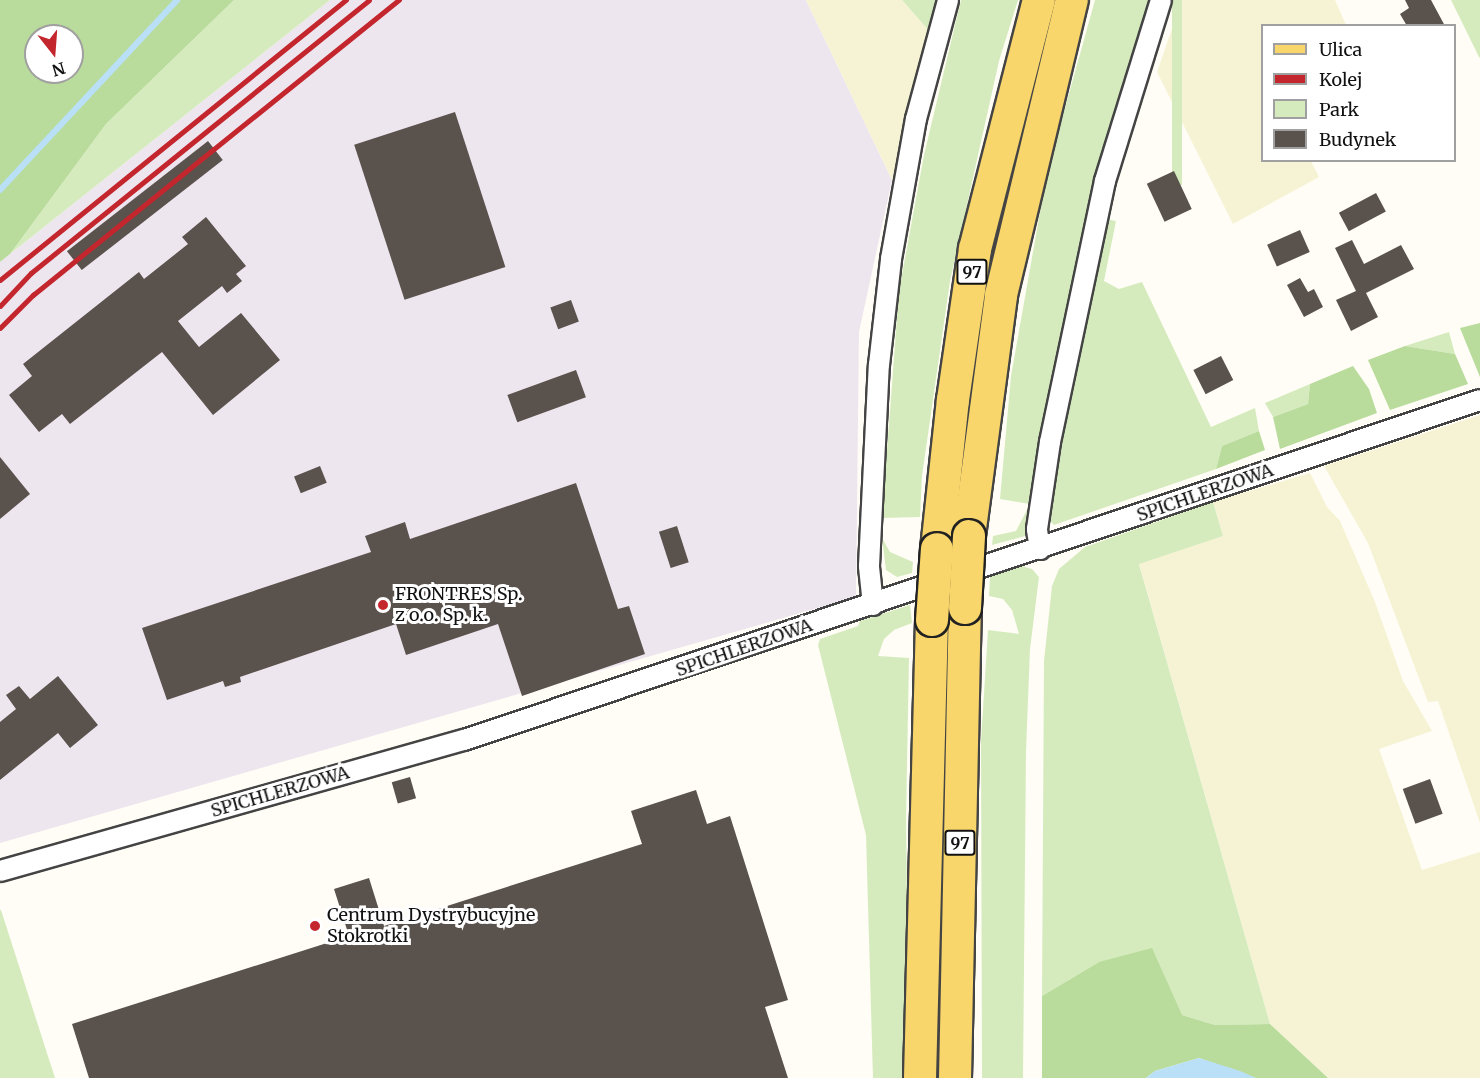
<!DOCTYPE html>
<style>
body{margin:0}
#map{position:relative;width:1480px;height:1078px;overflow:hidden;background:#fffdf5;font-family:Merriweather,serif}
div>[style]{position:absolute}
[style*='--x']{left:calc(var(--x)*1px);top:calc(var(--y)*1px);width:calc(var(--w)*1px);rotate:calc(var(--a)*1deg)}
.industrial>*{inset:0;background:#eee6ef}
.farmland>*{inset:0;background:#f6f3d4}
.green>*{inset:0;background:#d5ebbd;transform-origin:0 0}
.forest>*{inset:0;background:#b9dc9c}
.water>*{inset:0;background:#b9e0f7}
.stream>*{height:6px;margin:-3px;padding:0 3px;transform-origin:3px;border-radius:3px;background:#b9e0f7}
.building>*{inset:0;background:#5a524d;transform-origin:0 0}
.roads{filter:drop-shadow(2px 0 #444) drop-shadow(-2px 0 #444) drop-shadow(0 2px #444) drop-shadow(0 -2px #444)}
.street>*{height:20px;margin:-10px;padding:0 10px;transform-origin:10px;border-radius:10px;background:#fff}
.primary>*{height:32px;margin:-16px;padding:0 16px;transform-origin:16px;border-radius:16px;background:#f9d66b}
.rail>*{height:4.5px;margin:-2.25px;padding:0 2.25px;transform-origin:2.25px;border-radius:2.25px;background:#c4262e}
.bridges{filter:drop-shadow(2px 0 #222) drop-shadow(-2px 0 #222) drop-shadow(0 2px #222) drop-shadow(0 -2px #222)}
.primary-bridge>*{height:32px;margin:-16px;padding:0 16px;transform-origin:16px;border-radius:16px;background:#f9d66b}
.dots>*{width:16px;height:16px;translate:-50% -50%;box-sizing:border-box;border:3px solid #fff;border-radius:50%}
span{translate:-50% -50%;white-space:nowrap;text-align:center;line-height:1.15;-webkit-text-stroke:6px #fff;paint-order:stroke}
.shield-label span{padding:2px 4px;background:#fff;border:2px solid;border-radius:4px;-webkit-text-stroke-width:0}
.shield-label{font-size:16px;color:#111;font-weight:700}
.street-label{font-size:18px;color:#111}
.poi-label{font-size:18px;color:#111}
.left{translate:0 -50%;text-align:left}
.legend{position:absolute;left:1261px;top:24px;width:195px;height:138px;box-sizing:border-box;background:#fff;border:2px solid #a0a0a0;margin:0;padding:8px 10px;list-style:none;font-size:18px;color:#111}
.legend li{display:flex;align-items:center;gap:12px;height:30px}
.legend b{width:30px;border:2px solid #a0a0a0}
.north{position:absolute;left:24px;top:24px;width:60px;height:60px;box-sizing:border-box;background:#fff;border:2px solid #a0a0a0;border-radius:50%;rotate:163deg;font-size:16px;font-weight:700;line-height:24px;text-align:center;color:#111}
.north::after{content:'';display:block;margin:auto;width:21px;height:27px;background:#c4262e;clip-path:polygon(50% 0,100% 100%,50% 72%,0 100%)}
</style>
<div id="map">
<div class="industrial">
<div style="clip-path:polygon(330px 0,806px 0,892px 180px,859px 332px,856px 597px,0 843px,0 262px)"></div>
</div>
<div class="farmland">
<div style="clip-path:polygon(806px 0,902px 0,930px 32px,892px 180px)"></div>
<div style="clip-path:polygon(1182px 0,1335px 0,1346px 25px,1262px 26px,1262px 160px,1311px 161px,1319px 177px,1233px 224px,1157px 72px)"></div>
<div style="clip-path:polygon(1480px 415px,1480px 823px,1438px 701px,1428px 702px,1368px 543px,1324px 466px)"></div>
<div style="clip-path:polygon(1310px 473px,1327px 507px,1340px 521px,1375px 602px,1403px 681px,1432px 731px,1379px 749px,1422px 870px,1480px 852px,1480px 1078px,1328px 1078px,1270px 1024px,1139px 563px,1223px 536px,1213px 502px)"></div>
</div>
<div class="green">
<div style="clip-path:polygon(234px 0,330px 0,10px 254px,106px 124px)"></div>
<div style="clip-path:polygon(902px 0,938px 0,930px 32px,903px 1px)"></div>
<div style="clip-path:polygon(961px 0,1018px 0,999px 61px,950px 281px,922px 476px,920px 517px,882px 518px,899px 291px,924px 155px)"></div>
<div style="clip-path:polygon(1095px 0,1157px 0,1029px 535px,992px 545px,993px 536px,1016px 531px,1030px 504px,1000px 499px,1011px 376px,1047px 173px)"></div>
<div style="left:1172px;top:0;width:10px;height:185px"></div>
<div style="clip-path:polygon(1451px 0,1480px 0,1480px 58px,1479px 57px)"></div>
<div style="clip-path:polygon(1105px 219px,1116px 221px,1104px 281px,1119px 289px,1142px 282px,1211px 427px,1255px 408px,1259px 431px,1222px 446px,1216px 469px,1054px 525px,1047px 517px,1076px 347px)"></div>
<div style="clip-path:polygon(1449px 332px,1455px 354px,1405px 346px)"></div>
<div style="clip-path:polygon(1310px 384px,1308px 404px,1273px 417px,1265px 403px)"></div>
<div style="clip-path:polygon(1213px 502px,1223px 536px,1139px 564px,1270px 1024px,1215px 1025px,1182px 1015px,1099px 962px,1042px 996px,1044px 661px,1052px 586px,1059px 569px,1085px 547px)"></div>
<div style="clip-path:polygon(882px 538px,890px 552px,913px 562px,912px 573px,897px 577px,886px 570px)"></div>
<div style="clip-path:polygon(1022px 566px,1032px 569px,1039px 577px,1030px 649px,1026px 751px,1023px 1078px,982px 1078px,981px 741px,988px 630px,1019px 634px,1012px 610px,1003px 599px,989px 596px,990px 577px)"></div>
<div style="clip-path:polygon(910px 605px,912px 623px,894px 630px,884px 639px,878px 656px,909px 658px,906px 818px,909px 1078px,873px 1078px,866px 835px,818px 645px,820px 639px,858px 626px,860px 621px)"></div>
<div style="clip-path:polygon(0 910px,1px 910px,55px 1078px,0 1078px)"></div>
</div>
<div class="forest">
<div style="clip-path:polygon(evenodd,0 0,234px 0,106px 124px,10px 254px,0 262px,0 0,36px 36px,72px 36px,72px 72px,36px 72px,36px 36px)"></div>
<div style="clip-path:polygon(1480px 323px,1480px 377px,1460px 328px)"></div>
<div style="clip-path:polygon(1405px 346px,1455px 354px,1468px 384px,1390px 410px,1368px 360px)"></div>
<div style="clip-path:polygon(1353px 366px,1369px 389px,1377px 413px,1280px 449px,1273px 417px,1308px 404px,1310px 384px)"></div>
<div style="clip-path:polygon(1259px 431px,1265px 450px,1216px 469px,1222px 446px)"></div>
<div style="clip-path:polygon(1152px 948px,1182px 1015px,1215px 1025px,1270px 1024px,1328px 1078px,1256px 1078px,1199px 1058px,1155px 1071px,1146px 1078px,1042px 1078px,1042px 996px,1099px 962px)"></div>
</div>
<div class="water">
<div style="clip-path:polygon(1199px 1058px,1240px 1071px,1256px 1078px,1146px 1078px,1155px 1071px)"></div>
</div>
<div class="stream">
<div style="--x:0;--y:190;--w:260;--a:-47"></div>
</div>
<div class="building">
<div style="clip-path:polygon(1405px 0,1431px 0,1445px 26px,1407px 26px,1400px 14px,1409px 8px)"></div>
<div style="left:455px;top:112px;width:163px;height:106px;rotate:72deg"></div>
<div style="left:208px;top:141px;width:24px;height:179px;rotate:52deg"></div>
<div style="left:1174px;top:171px;width:42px;height:30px;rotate:65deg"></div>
<div style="left:1376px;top:193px;width:21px;height:42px;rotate:62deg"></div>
<div style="clip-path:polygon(206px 217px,246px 266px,236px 274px,242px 281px,227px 293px,222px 286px,178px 321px,199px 347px,241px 313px,280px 360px,213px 415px,162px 352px,70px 424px,62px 414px,39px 432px,9px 395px,32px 376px,23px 364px,139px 272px,144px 279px,188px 244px,182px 237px)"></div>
<div style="left:1300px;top:230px;width:24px;height:36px;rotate:66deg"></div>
<div style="clip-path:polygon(1352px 240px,1364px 264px,1401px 245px,1414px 269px,1366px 293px,1378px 317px,1351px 331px,1336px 300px,1356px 291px,1335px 248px)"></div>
<div style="clip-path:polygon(1300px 278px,1308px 292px,1314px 289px,1323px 307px,1304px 317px,1287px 285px)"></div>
<div style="left:571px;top:300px;width:23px;height:22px;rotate:70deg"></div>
<div style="left:1221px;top:356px;width:27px;height:31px;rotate:63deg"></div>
<div style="left:576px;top:370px;width:29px;height:73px;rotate:70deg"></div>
<div style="clip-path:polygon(0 457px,30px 494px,0 519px)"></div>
<div style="left:320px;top:466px;width:18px;height:28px;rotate:68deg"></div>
<div style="clip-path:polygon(576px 483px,618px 609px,629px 606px,645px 654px,522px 696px,498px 624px,406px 655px,396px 624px,240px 677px,241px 682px,225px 687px,223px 681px,167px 700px,142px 628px,371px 552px,365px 536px,405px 522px,410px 539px)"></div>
<div style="left:677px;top:526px;width:38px;height:19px;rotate:72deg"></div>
<div style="clip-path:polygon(58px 676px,98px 725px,70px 748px,58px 733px,0 780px,0 722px,16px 709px,6px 695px,19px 686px,30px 699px)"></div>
<div style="left:410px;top:777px;width:22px;height:19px;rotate:74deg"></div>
<div style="left:1430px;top:779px;width:37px;height:29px;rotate:70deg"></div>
<div style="clip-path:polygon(696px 790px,707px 824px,730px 816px,788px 1000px,765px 1007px,788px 1078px,89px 1078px,72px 1024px,349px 936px,334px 889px,369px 878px,384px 926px,642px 844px,631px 811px)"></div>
</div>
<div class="roads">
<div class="street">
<div style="--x:1040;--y:549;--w:20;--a:-99"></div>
<div style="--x:1037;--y:529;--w:88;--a:-81.5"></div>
<div style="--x:1050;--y:442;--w:267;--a:-78.1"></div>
<div style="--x:1105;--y:181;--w:189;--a:-72.8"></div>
<div style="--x:873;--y:605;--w:39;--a:-96"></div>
<div style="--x:869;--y:566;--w:201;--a:-87.2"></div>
<div style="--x:879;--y:365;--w:107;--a:-83.5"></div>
<div style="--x:891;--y:259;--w:142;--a:-79.9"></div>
<div style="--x:916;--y:119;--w:123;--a:-74.9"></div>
<div style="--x:0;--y:871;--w:482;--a:-15.8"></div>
<div style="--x:464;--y:740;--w:1071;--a:-18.5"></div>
</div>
<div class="primary">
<div style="--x:969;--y:536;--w:243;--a:-82.4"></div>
<div style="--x:1001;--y:295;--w:303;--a:-76.5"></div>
<div style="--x:937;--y:549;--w:150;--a:-83.9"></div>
<div style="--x:953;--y:400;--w:153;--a:-81.7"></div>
<div style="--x:975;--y:249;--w:257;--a:-75.6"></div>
<div style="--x:920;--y:1078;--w:458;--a:-88.5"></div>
<div style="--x:955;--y:1078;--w:470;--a:-88.8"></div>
</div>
</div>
<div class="rail">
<div style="--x:0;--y:280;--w:445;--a:-39"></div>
<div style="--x:0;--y:306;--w:45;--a:-46.8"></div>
<div style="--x:31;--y:273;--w:434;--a:-38.9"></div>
<div style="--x:0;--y:328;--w:47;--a:-45"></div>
<div style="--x:33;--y:295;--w:470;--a:-38.9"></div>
</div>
<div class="bridges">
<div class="primary-bridge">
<div style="--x:965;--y:608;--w:72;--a:-86.8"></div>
<div style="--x:932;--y:620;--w:71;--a:-86"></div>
</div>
</div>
<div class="dots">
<div style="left:383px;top:605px;background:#c4262e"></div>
<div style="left:315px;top:926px;background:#c4262e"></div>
</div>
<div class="shield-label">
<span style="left:972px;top:272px">97</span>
<span style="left:960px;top:843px">97</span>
</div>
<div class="street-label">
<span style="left:1205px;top:493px;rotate:-19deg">SPICHLERZOWA</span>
<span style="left:744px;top:648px;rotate:-19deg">SPICHLERZOWA</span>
<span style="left:280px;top:792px;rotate:-16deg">SPICHLERZOWA</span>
</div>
<div class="poi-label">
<span class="left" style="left:395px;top:605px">FRONTRES Sp.<br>z o.o. Sp. k.</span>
<span class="left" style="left:327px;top:926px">Centrum Dystrybucyjne<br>Stokrotki</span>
</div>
<ul class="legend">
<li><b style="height:8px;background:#f9d66b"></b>Ulica</li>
<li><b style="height:8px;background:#c4262e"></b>Kolej</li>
<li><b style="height:16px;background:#d5ebbd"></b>Park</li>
<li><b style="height:16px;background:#5a524d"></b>Budynek</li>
</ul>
<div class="north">N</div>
</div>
